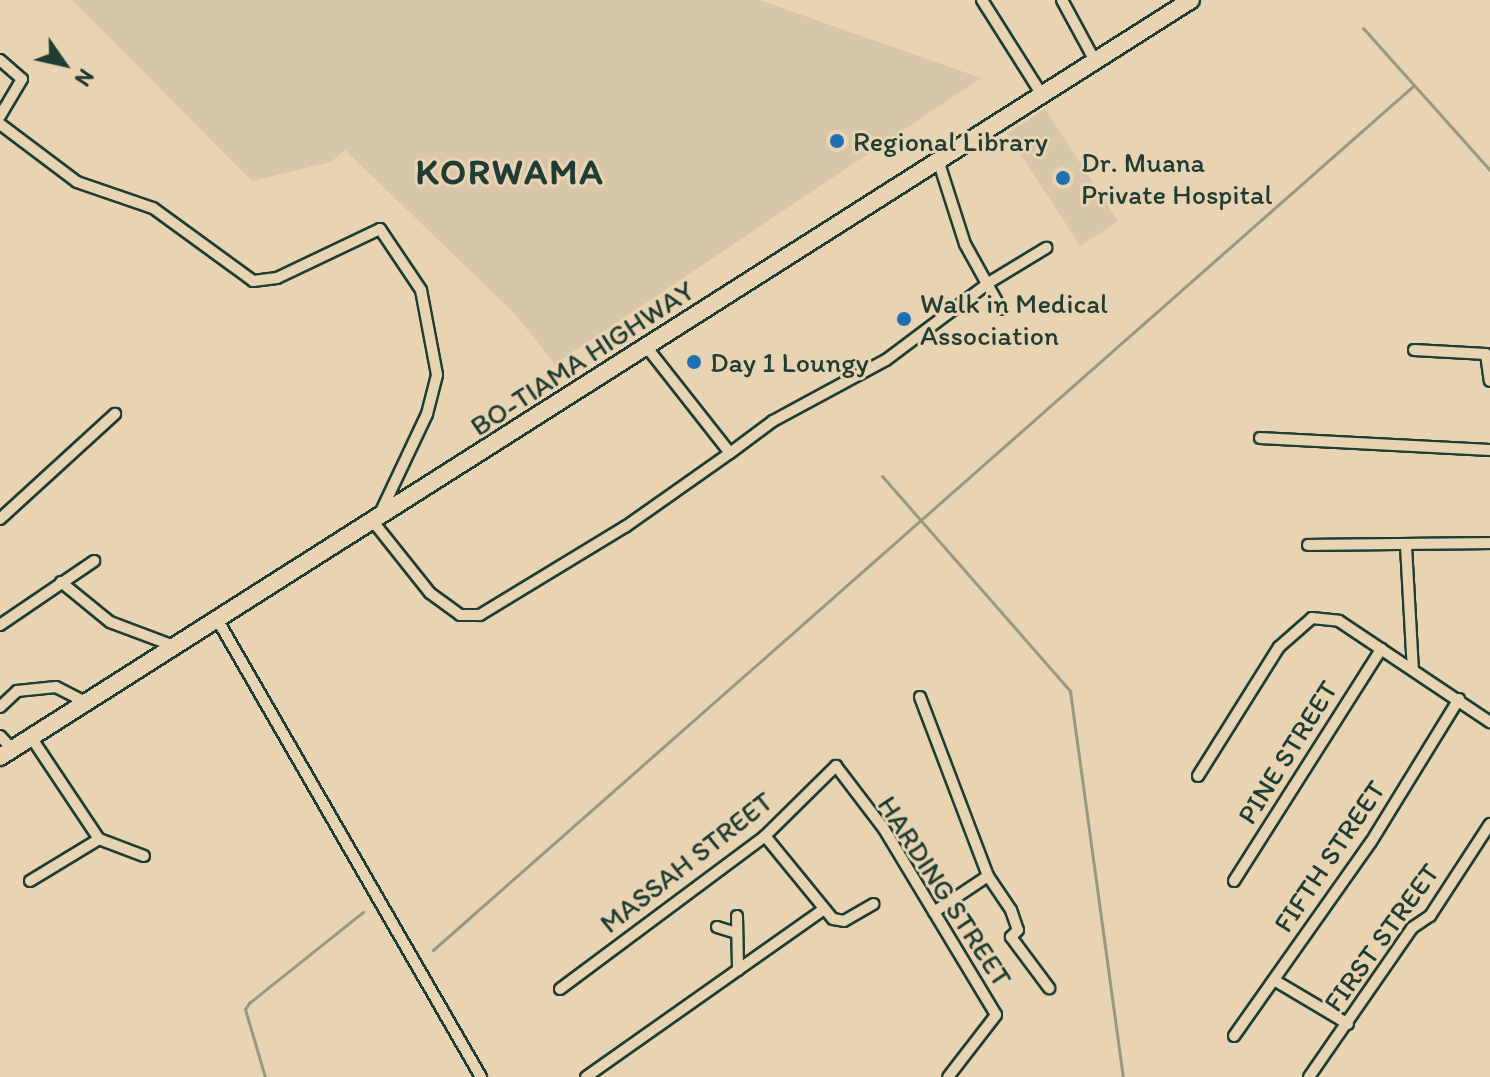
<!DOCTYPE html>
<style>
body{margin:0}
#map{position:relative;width:1490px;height:1077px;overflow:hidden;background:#e8d3b2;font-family:Itim,sans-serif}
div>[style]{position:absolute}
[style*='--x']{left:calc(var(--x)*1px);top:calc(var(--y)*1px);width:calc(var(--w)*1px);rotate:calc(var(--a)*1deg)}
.built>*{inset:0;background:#d8c6a8;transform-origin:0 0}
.stream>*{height:3px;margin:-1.5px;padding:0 1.5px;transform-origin:1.5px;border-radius:1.5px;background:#999880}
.roads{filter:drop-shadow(2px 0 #1f3d34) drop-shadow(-2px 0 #1f3d34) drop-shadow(0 2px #1f3d34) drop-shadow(0 -2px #1f3d34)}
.minor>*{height:10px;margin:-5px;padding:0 5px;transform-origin:5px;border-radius:5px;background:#e8d3b2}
.trunk>*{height:16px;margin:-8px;padding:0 8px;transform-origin:8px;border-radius:8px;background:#e8d3b2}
.dots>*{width:22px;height:22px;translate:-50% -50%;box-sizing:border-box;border:4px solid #e8d3b2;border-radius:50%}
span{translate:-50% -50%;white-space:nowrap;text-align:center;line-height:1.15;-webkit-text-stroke:6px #e8d3b2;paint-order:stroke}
.poi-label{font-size:28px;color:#1f3d34}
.left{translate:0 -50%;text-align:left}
.street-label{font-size:28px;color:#1f3d34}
.district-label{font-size:36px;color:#1f3d34;font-weight:700;letter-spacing:2px}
.north{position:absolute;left:24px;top:24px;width:80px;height:80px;-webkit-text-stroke:6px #e8d3b2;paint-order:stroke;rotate:124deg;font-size:22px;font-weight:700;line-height:32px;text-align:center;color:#1f3d34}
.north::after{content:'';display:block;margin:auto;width:28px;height:36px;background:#1f3d34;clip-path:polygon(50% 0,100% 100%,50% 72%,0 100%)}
</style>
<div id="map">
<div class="built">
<div style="clip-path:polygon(72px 0,759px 0,981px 78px,555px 364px,514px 313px,345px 150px,331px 162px,252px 181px)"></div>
<div style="left:1045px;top:109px;width:134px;height:45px;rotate:57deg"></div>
</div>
<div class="stream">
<div style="--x:1363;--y:28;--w:191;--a:48.2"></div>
<div style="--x:882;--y:476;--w:286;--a:48.8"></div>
<div style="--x:1070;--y:691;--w:390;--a:82.2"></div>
<div style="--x:433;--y:950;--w:1306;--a:-41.4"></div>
<div style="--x:265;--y:1077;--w:71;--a:-106.4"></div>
<div style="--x:245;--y:1009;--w:7;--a:-56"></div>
<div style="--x:249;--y:1003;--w:146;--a:-38.6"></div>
</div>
<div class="roads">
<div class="minor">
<div style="--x:982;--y:0;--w:112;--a:57.7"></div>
<div style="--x:1062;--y:0;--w:69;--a:61.6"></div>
<div style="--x:0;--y:60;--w:29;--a:41"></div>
<div style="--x:22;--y:79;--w:43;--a:120.7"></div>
<div style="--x:0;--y:124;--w:96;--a:37"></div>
<div style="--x:77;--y:182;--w:80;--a:18.9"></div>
<div style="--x:153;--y:208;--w:124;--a:36.1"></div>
<div style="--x:253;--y:281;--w:24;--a:-7"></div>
<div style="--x:277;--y:278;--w:114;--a:-25.4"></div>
<div style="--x:380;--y:229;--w:73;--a:56.1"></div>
<div style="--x:421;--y:290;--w:86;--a:79.3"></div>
<div style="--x:437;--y:375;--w:40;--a:104.4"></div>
<div style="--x:427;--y:414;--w:122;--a:115.3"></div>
<div style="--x:375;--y:524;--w:88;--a:51.4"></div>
<div style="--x:430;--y:593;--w:37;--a:36"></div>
<div style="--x:460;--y:615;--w:20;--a:0"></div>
<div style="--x:480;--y:615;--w:170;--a:-31.3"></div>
<div style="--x:625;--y:527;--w:128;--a:-35.2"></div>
<div style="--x:938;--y:160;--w:88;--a:72.2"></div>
<div style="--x:965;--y:244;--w:74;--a:61"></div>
<div style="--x:645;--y:345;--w:137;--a:51.8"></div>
<div style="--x:730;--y:453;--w:54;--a:-36.7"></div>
<div style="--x:773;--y:421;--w:128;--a:-28.4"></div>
<div style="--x:886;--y:360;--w:130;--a:-36.9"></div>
<div style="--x:990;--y:282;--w:66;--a:-31.3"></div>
<div style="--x:1414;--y:350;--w:72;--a:3.2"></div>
<div style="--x:1486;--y:354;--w:27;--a:82"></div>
<div style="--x:1260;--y:438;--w:230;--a:3"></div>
<div style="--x:0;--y:519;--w:156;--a:-42.4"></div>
<div style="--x:1308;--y:545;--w:182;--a:-0.6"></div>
<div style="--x:1406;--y:546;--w:124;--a:86.8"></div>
<div style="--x:61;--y:582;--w:63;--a:39.2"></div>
<div style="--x:110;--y:622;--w:68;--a:20.6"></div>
<div style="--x:217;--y:619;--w:529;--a:60.04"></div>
<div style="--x:0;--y:625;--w:114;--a:-34.2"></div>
<div style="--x:920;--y:697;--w:191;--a:69.2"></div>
<div style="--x:988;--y:876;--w:41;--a:55.9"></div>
<div style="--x:1011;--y:910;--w:21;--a:71"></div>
<div style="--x:1018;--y:930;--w:10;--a:135"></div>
<div style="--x:1011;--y:937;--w:64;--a:53.3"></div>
<div style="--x:0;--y:707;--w:23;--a:-43"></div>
<div style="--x:17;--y:691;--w:39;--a:-6"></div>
<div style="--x:56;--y:687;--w:36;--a:27"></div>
<div style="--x:0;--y:736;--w:19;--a:47"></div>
<div style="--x:1198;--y:776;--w:152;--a:-57.9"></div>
<div style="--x:1279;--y:647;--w:44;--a:-41.3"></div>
<div style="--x:1312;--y:618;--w:27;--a:6"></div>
<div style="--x:1339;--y:621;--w:182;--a:33.8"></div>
<div style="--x:765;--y:836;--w:107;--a:50.7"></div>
<div style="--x:833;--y:919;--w:11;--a:10"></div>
<div style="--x:844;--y:921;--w:34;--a:-30"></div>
<div style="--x:99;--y:839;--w:48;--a:20.7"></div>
<div style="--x:30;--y:881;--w:81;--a:-31.3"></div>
<div style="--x:99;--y:839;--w:123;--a:-123.7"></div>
<div style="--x:1234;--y:881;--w:275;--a:-57.6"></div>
<div style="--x:934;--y:912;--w:65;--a:-33.7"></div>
<div style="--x:737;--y:916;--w:54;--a:88.9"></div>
<div style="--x:717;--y:927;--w:17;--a:17"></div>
<div style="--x:1274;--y:980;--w:86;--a:30.7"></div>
<div style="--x:560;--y:989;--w:256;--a:-36.7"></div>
<div style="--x:765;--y:836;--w:100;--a:-44.6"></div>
<div style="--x:836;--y:766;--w:79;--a:52.7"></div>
<div style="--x:884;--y:829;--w:217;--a:58.9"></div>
<div style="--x:996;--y:1015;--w:78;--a:127.7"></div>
<div style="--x:1234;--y:1036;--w:237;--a:-54.8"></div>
<div style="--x:1371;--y:842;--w:168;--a:-58.4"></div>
<div style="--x:586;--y:1077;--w:290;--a:-35.2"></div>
<div style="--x:1309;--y:1077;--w:181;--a:-55.3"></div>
<div style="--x:1412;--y:928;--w:22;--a:-34"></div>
<div style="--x:1430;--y:916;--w:110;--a:-56.9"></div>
</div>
<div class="trunk">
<div style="--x:0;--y:757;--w:1411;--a:-32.44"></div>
</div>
</div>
<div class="dots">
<div style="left:837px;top:141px;background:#1f6fb2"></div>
<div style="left:1063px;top:178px;background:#1f6fb2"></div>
<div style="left:904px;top:319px;background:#1f6fb2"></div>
<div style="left:694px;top:362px;background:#1f6fb2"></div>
</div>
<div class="poi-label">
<span class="left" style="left:853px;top:141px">Regional Library</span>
<span class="left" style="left:1081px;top:178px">Dr. Muana<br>Private Hospital</span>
<span class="left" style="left:920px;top:319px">Walk in Medical<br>Association</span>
<span class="left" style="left:710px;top:362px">Day 1 Loungy</span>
</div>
<div class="street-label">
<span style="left:582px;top:358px;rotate:-33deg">BO-TIAMA HIGHWAY</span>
<span style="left:1287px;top:752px;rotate:-58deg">PINE STREET</span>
<span style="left:1329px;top:856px;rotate:-56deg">FIFTH STREET</span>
<span style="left:686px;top:862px;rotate:-38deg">MASSAH STREET</span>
<span style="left:945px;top:891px;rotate:57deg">HARDING STREET</span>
<span style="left:1381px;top:937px;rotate:-54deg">FIRST STREET</span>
</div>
<div class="district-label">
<span style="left:510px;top:172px">KORWAMA</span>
</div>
<div class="north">N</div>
</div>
